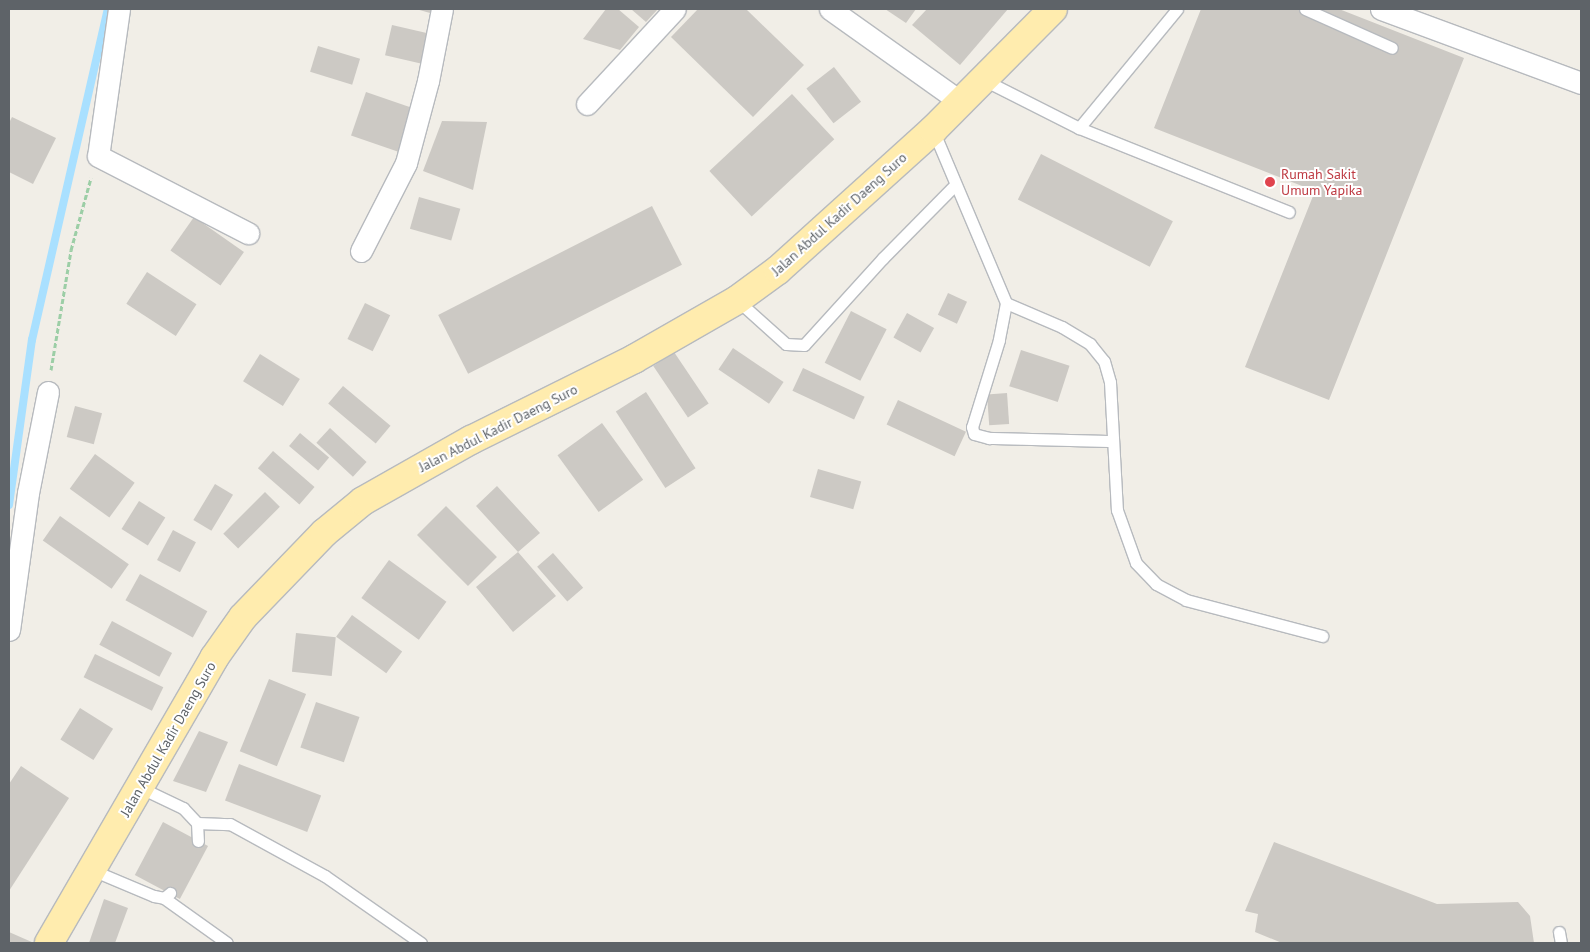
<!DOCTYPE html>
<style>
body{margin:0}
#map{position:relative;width:1590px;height:952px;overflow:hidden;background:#f1eee7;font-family:"PT Sans",sans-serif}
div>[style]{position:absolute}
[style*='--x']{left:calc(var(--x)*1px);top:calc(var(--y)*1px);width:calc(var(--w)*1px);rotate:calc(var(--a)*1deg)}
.stream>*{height:8px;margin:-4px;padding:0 4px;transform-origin:4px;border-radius:4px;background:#a9e0ff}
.building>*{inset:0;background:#ccc9c4;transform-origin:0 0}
.path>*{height:3px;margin-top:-1.5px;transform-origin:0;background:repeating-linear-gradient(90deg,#9ccea6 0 5px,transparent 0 7.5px)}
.roads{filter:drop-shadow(1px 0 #b7babe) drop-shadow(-1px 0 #b7babe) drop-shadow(0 1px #b7babe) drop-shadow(0 -1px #b7babe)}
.lane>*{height:11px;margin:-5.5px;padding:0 5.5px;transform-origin:5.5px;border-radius:5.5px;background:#fff}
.street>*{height:21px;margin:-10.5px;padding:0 10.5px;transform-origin:10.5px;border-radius:10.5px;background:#fff}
.primary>*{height:28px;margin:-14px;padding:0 14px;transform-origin:14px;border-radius:14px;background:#ffecae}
.dots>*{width:14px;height:14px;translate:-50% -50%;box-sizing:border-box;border:2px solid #fff;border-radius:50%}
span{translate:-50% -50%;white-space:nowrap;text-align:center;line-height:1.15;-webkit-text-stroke:4px #fff;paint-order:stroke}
.health-label{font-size:14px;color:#be3a42}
.left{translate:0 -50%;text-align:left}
.street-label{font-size:14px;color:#5e6368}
.frame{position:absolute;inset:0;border:10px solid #5e6368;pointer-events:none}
</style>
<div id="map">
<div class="stream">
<div style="--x:9;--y:505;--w:167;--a:-82.1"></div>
<div style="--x:32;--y:340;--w:340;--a:-77.1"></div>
</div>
<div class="building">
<div style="clip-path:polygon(416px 9px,431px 9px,430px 13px)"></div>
<div style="clip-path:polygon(606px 9px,618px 9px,639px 27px,620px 50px,583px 39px)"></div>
<div style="clip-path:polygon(631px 9px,658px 9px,646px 22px)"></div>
<div style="clip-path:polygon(698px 9px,746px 9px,804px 65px,753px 117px,671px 37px)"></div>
<div style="clip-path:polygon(885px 9px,916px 9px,906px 23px)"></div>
<div style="clip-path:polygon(927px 9px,1008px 9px,960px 65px,912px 25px)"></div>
<div style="clip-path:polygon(1201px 9px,1339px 9px,1464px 58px,1329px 400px,1245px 367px,1315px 191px,1154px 128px)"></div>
<div style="left:392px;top:25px;width:40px;height:31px;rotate:13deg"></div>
<div style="left:318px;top:46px;width:44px;height:27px;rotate:17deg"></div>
<div style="left:834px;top:67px;width:44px;height:35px;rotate:52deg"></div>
<div style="left:366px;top:92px;width:53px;height:46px;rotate:19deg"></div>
<div style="left:792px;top:94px;width:62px;height:113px;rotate:47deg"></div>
<div style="clip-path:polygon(12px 117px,56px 138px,33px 184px,9px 172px,9px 123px)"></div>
<div style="clip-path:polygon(442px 121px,487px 122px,473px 190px,423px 171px)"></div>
<div style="left:1041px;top:154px;width:148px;height:51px;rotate:27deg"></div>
<div style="left:419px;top:197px;width:43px;height:33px;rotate:16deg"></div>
<div style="left:652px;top:206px;width:66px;height:240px;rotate:63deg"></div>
<div style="left:194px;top:217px;width:61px;height:41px;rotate:35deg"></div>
<div style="left:147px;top:272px;width:59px;height:38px;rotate:33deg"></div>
<div style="left:948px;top:293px;width:21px;height:24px;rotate:25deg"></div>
<div style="left:365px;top:303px;width:28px;height:40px;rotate:26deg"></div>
<div style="left:851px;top:311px;width:40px;height:58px;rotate:27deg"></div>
<div style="left:907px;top:313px;width:31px;height:28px;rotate:29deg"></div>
<div style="left:733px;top:348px;width:61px;height:26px;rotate:34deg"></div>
<div style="left:1021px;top:350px;width:51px;height:38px;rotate:18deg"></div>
<div style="left:674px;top:352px;width:62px;height:25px;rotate:56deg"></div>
<div style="left:260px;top:354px;width:47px;height:32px;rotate:32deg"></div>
<div style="left:803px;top:368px;width:68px;height:25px;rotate:25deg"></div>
<div style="left:343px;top:386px;width:62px;height:23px;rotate:40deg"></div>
<div style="left:646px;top:392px;width:91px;height:36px;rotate:57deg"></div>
<div style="left:1007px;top:393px;width:31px;height:20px;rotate:86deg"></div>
<div style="left:898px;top:400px;width:75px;height:27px;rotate:25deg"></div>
<div style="left:75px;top:406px;width:28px;height:32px;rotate:15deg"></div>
<div style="left:602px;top:423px;width:70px;height:55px;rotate:54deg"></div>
<div style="left:330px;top:428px;width:50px;height:20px;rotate:43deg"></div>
<div style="left:300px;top:433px;width:38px;height:17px;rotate:40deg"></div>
<div style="left:273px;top:451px;width:55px;height:23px;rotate:41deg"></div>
<div style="left:95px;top:454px;width:49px;height:43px;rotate:36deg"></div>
<div style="left:818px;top:469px;width:45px;height:29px;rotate:16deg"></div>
<div style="left:215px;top:484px;width:21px;height:42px;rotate:31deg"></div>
<div style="clip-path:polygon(497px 486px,540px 533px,518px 552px,556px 596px,513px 632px,476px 587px,518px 552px,476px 506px)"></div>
<div style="left:265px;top:492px;width:21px;height:59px;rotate:45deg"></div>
<div style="left:139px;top:501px;width:31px;height:33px;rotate:32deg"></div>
<div style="left:446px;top:506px;width:72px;height:41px;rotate:45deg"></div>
<div style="left:60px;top:516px;width:84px;height:30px;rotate:35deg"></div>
<div style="left:173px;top:530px;width:26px;height:34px;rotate:28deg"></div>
<div style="left:553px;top:553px;width:46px;height:21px;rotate:49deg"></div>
<div style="left:389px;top:560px;width:71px;height:47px;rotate:36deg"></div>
<div style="left:140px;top:574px;width:77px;height:30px;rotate:29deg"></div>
<div style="left:352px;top:615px;width:62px;height:27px;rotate:36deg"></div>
<div style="left:112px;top:621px;width:68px;height:27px;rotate:28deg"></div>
<div style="left:296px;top:633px;width:40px;height:39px;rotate:6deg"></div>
<div style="left:95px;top:654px;width:76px;height:26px;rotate:26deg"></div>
<div style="left:269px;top:679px;width:40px;height:78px;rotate:22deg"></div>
<div style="left:316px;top:702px;width:46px;height:48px;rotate:19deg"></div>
<div style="left:80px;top:708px;width:39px;height:37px;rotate:32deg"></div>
<div style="clip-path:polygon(199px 731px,228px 742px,206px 792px,173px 781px)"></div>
<div style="left:239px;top:764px;width:88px;height:39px;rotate:21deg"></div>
<div style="clip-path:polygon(21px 766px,69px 798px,9px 891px,9px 784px)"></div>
<div style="left:163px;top:822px;width:51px;height:60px;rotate:28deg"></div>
<div style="clip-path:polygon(1274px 842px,1437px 904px,1518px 902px,1530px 916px,1534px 943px,1282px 943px,1255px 932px,1258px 914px,1245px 911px)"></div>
<div style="clip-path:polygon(104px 899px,128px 908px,115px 943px,89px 943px)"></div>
<div style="clip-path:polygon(9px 932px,34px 943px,9px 943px)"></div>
</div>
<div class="path">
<div style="--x:51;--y:370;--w:122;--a:-80.5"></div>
<div style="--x:71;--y:250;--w:75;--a:-74.5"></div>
</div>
<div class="roads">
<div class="lane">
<div style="--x:1305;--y:9;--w:95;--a:24.1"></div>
<div style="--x:984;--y:80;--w:106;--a:26.8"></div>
<div style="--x:1079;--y:128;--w:226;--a:21.8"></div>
<div style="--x:1079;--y:128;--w:154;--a:-50.5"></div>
<div style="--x:933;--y:130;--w:188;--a:67.1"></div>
<div style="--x:1006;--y:303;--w:38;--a:101"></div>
<div style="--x:999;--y:340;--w:91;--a:107.2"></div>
<div style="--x:972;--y:427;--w:7;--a:74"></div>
<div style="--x:974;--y:434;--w:16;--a:15"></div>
<div style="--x:989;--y:438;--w:123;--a:1.4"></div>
<div style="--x:737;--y:300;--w:66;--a:41.9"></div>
<div style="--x:786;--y:344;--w:18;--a:3"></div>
<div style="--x:804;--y:345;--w:118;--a:-47.8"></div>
<div style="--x:883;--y:258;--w:101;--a:-45.4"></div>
<div style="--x:1006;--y:303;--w:61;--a:23.2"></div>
<div style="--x:1062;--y:327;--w:33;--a:31"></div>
<div style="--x:1090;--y:344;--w:22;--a:51"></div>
<div style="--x:1104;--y:361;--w:22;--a:74"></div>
<div style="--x:1110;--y:382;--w:128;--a:86.9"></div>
<div style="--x:1117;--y:510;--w:56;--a:70.3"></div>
<div style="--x:1136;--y:563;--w:29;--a:46"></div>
<div style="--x:1156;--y:584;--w:34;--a:28"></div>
<div style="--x:1186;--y:600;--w:141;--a:14.8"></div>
<div style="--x:141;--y:788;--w:47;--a:25.5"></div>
<div style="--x:183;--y:808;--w:21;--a:47"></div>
<div style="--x:197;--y:823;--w:18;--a:87"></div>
<div style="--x:197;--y:823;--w:33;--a:2"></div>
<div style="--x:230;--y:824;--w:108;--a:28.7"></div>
<div style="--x:325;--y:876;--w:117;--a:34.9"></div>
<div style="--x:92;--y:870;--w:67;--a:22.8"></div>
<div style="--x:154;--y:896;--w:10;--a:11"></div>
<div style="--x:164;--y:898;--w:8;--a:-40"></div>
<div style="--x:164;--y:898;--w:77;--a:35.5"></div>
<div style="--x:1559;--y:932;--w:11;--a:80"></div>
</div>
<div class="street">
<div style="--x:119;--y:9;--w:148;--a:98.1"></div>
<div style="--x:98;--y:156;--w:169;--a:27.2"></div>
<div style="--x:830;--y:9;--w:161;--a:35.4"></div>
<div style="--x:1381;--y:9;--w:213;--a:20.3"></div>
<div style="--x:587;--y:104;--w:129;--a:-47.2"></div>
<div style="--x:361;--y:251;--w:99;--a:-62.9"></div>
<div style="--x:406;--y:163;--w:85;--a:-75"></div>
<div style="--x:428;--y:81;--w:73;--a:-79"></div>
<div style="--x:9;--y:630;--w:138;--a:-82.1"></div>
<div style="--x:28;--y:493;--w:103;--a:-78.8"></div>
</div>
<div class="primary">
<div style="--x:49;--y:943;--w:329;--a:-59.9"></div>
<div style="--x:214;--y:658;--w:50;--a:-54.7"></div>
<div style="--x:243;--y:617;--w:117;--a:-46"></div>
<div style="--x:324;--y:533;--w:50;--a:-39.4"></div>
<div style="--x:363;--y:501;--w:124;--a:-29.5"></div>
<div style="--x:471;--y:440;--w:182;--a:-26.4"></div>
<div style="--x:634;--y:359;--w:119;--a:-29.8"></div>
<div style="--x:737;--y:300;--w:51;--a:-36.2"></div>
<div style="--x:778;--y:270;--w:209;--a:-42.1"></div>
<div style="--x:933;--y:130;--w:170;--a:-45.2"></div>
</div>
</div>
<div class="dots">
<div style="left:1270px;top:182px;background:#e0444e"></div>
</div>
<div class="health-label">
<span class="left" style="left:1281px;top:182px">Rumah Sakit<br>Umum Yapika</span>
</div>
<div class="street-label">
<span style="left:839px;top:214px;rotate:-42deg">Jalan Abdul Kadir Daeng Suro</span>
<span style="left:498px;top:428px;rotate:-27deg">Jalan Abdul Kadir Daeng Suro</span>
<span style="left:168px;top:739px;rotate:-60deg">Jalan Abdul Kadir Daeng Suro</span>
</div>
<div class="frame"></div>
</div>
